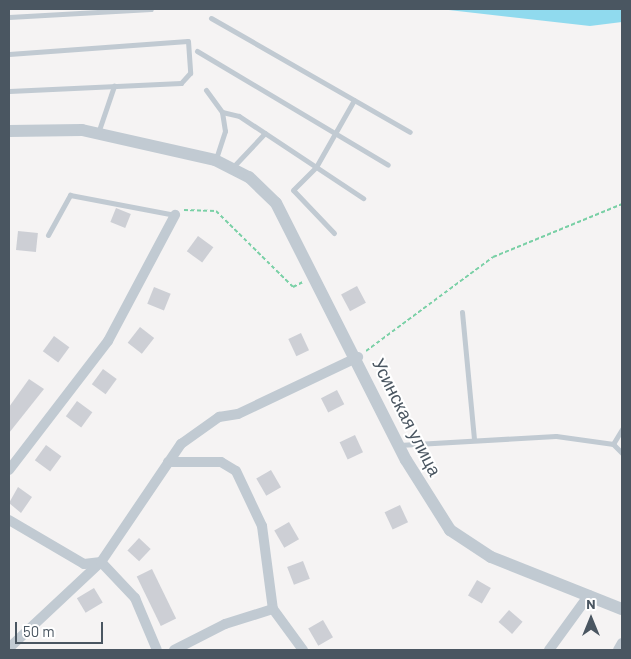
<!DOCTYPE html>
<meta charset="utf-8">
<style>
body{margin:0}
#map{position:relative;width:631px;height:659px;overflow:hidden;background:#f5f3f3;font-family:Barlow,sans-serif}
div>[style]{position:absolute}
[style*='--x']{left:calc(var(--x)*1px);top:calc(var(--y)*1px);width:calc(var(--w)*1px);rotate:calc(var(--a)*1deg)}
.water>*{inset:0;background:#90daee}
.building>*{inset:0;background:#cdcfd5;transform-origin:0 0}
.path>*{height:2px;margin-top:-1px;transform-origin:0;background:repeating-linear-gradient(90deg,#7ad0a6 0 4px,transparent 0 6.5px)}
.service>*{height:5px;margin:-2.5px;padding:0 2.5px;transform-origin:2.5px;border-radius:2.5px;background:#c1cad2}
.minor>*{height:10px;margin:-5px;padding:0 5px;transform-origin:5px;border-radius:5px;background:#c1cad2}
.tertiary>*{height:12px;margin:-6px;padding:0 6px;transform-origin:6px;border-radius:6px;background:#c1cad2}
span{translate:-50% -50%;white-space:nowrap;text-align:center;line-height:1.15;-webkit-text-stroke:4px #fff;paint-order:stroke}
.street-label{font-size:18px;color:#4a5661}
.frame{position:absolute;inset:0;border:10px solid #4a5661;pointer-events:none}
.north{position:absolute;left:566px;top:594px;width:50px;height:50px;-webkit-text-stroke:4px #fff;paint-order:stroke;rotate:0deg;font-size:14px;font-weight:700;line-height:20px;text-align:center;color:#4a5661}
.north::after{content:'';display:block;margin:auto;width:18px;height:22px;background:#4a5661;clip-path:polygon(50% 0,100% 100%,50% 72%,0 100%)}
.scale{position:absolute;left:15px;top:622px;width:88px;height:22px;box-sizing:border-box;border:2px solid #4a5661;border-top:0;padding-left:6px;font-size:15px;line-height:18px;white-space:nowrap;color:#4a5661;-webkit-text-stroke:4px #fff;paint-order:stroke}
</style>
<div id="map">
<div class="water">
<div style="clip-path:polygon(440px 9px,622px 9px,622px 22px,590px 26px)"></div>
</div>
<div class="building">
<div style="left:116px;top:208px;width:16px;height:15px;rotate:22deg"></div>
<div style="left:18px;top:231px;width:20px;height:19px;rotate:6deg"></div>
<div style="left:198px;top:236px;width:19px;height:19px;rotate:36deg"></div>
<div style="left:357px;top:286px;width:19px;height:18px;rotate:62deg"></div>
<div style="left:154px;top:287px;width:18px;height:18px;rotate:22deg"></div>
<div style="left:140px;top:327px;width:18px;height:20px;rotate:38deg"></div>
<div style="left:301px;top:333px;width:19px;height:14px;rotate:65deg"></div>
<div style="left:54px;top:336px;width:19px;height:19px;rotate:36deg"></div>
<div style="left:103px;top:369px;width:17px;height:19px;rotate:36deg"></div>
<div style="clip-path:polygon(29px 379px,44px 389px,9px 433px,9px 407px)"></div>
<div style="left:337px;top:390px;width:16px;height:18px;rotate:63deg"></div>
<div style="left:77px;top:401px;width:19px;height:19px;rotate:36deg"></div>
<div style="left:355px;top:435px;width:19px;height:17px;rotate:65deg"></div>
<div style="left:46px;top:445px;width:19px;height:19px;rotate:36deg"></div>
<div style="left:271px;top:470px;width:20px;height:17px;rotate:60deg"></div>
<div style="clip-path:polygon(18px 487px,32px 497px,21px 513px,9px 503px)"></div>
<div style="left:400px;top:505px;width:19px;height:17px;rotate:65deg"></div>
<div style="left:289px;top:522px;width:20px;height:17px;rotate:60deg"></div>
<div style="left:139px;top:538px;width:16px;height:17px;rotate:43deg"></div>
<div style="left:303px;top:561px;width:19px;height:17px;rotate:69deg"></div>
<div style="left:152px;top:569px;width:55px;height:17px;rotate:64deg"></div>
<div style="left:477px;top:580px;width:16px;height:18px;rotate:30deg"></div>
<div style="left:94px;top:588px;width:17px;height:20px;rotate:59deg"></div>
<div style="left:509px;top:610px;width:18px;height:16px;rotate:41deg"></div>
<div style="left:323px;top:620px;width:20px;height:17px;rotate:60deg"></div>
</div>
<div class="path">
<div style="--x:184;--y:210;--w:32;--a:2"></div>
<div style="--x:216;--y:211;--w:108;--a:44.6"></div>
<div style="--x:293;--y:287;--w:11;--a:-27"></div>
<div style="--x:366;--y:351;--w:158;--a:-36.5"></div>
<div style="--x:493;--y:257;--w:139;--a:-22.3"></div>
</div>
<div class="service">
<div style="--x:9;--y:17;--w:142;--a:-3.2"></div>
<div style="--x:211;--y:18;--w:229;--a:29.8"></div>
<div style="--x:197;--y:51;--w:222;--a:30.8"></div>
<div style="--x:9;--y:54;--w:179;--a:-4.2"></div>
<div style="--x:188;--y:41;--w:32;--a:86"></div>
<div style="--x:190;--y:73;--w:13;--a:132"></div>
<div style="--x:181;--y:83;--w:172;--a:177.3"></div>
<div style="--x:206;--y:90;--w:27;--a:54"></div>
<div style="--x:222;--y:112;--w:19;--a:81"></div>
<div style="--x:225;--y:131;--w:29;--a:108"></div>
<div style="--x:222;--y:112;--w:17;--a:13"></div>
<div style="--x:239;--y:116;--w:149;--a:33.5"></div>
<div style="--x:98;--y:133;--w:50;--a:-71.2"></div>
<div style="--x:232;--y:168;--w:48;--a:-46.7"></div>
<div style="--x:334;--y:233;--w:59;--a:-133.6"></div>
<div style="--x:293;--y:190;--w:33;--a:-45"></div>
<div style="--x:316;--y:167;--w:77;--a:-60.4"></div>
<div style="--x:48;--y:235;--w:46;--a:-61.2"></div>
<div style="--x:70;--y:195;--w:107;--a:10.8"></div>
<div style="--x:462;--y:312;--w:127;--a:84.6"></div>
<div style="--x:613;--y:444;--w:17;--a:-59"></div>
<div style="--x:399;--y:445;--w:157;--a:-3.3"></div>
<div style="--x:556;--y:436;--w:58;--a:8"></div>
<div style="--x:613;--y:444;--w:13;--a:45"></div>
</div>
<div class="minor">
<div style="--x:168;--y:462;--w:53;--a:0"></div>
<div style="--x:221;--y:462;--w:17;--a:31"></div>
<div style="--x:236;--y:471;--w:61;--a:64.7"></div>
<div style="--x:262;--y:526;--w:84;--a:82.5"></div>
<div style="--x:273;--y:609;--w:51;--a:53.8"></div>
<div style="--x:9;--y:470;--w:163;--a:-52.5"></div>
<div style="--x:108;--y:341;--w:143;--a:-62"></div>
<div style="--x:9;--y:520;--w:87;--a:30.4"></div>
<div style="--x:84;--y:564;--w:17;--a:-7"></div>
<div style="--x:101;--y:562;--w:50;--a:46.6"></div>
<div style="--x:135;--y:598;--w:56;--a:67.1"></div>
<div style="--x:9;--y:648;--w:126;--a:-43.1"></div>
<div style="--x:101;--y:562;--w:143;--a:-55.9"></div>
<div style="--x:181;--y:444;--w:47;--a:-35.4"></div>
<div style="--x:219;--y:417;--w:19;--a:-9"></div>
<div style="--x:238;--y:414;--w:133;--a:-25.4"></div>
<div style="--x:174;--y:650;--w:57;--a:-27"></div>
<div style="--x:225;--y:624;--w:50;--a:-17.4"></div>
<div style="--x:549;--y:650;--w:68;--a:-54"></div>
<div style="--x:618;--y:650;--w:8;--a:-60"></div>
</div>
<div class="tertiary">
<div style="--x:9;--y:131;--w:73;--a:-0.8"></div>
<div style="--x:82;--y:130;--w:136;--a:12.7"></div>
<div style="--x:215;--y:160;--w:38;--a:27"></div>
<div style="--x:249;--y:177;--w:37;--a:44"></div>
<div style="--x:276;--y:203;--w:288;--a:63.2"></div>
<div style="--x:406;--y:460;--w:83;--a:57.8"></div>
<div style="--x:450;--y:530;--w:49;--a:33.4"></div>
<div style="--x:491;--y:557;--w:141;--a:21.7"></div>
</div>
<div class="street-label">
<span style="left:407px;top:417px;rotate:63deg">Усинская улица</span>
</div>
<div class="frame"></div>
<div class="north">N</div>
<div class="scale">50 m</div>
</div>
